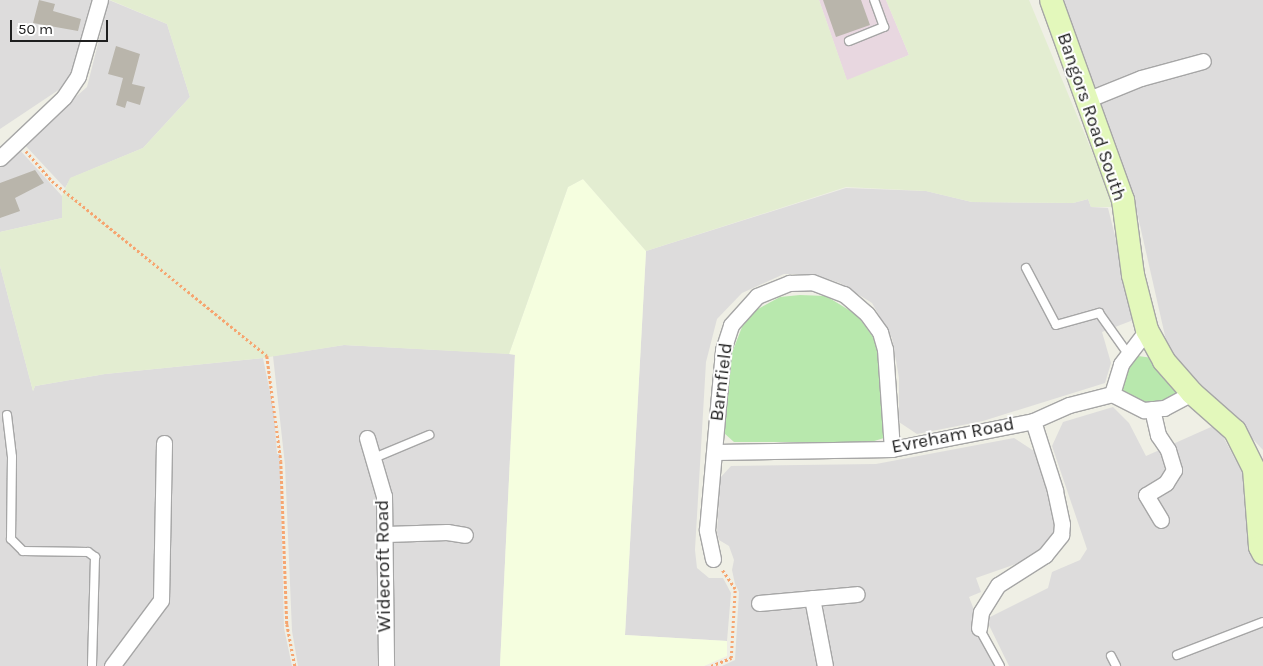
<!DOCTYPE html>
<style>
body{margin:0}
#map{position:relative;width:1263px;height:666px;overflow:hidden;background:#efefe5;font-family:Karla,sans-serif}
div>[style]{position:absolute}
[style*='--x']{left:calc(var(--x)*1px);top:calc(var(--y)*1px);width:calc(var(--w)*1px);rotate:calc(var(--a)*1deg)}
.residential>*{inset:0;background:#dddcdc}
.industrial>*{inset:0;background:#e8d7e0}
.education>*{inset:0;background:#f5fedf}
.farmland>*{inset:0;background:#e3edd1}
.grass>*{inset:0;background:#b8e8ad}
.building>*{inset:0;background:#b9b5ab}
.path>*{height:2.5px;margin-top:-1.25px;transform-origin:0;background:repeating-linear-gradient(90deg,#f6a570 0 2.5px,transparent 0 5px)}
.roads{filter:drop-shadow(1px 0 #a6a6a6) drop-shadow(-1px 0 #a6a6a6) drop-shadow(0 1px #a6a6a6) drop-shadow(0 -1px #a6a6a6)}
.lane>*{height:8px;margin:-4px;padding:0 4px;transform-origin:4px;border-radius:4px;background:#fff}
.street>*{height:15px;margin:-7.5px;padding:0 7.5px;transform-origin:7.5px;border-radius:7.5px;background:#fff}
.secondary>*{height:22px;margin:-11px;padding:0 11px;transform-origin:11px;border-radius:11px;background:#e3f8bb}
span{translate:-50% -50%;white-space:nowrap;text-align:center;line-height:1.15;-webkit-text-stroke:4px #fff;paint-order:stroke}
.street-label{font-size:19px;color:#1f1f1f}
.scale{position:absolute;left:10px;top:20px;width:98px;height:22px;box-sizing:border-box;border:2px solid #1f1f1f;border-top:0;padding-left:6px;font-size:15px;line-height:18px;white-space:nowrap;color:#1f1f1f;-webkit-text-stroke:4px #fff;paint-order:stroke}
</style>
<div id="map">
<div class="residential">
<div style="clip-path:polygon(0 0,96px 0,70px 76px,60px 89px,0 129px)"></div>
<div style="clip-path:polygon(109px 0,167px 24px,190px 97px,143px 148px,71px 178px,65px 188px,23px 143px,87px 87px)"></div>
<div style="clip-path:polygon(1056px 0,1263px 0,1263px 450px,1168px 349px,1134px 199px)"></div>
<div style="clip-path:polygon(17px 147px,62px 196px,62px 218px,0 232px,0 162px)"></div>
<div style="clip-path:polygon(846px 188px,926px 191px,972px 202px,1073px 203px,1088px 199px,1091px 207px,1108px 208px,1136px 319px,1102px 332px,1111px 363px,1105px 383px,983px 421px,917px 434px,899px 422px,899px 378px,892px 338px,872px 303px,840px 283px,812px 274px,784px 274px,742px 293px,717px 319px,706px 362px,695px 550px,697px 568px,709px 578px,723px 578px,731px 593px,727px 641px,625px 635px,646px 251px)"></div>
<div style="clip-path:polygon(0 266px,33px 391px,35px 386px,105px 374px,263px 358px,274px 412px,277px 454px,280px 454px,284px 628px,292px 666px,0 666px)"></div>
<div style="clip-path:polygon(344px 345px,515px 354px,500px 666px,298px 666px,292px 631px,285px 465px,273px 356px)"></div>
<div style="clip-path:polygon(1113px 407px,1129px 423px,1146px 456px,1211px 427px,1219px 429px,1249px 485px,1263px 555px,1263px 666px,1009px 666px,986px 619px,1048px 588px,1052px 572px,1080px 560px,1087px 549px,1052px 446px,1063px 422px)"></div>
<div style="clip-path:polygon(1014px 438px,1037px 453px,1060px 521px,1042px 555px,976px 578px,981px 592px,969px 597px,996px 666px,722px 666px,735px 660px,739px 592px,735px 584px,732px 570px,734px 560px,729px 546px,719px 540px,717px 533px,720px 478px,731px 466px,876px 464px)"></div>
</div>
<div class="industrial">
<div style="clip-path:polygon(819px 0,886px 0,909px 55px,847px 81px)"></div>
</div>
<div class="education">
<div style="clip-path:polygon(583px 179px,646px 251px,625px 635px,727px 641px,727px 656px,704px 666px,500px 666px,515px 355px,509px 354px,568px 187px)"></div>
</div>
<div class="farmland">
<div style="clip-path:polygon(110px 0,819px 0,847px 80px,909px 55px,886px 0,1029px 0,1115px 207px,1091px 207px,1088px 199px,1073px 203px,972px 202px,926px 191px,846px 187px,646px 251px,583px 179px,568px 187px,509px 354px,344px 345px,263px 358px,105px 374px,35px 386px,33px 391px,0 266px,0 232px,62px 218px,62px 196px,70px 178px,143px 148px,190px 97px,167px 24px)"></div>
</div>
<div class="grass">
<div style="clip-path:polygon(800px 295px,826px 296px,857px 315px,876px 341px,886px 431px,884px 438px,871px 442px,734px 442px,724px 433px,728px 363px,742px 327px,756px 310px,780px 297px)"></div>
<div style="clip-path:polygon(1138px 356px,1153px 358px,1176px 389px,1176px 395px,1149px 408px,1122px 391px,1120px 384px,1130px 362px)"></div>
</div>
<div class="building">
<div style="clip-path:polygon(39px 0,55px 4px,53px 11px,81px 19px,78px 31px,33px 23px)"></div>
<div style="clip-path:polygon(823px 0,861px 0,870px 25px,836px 37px)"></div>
<div style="clip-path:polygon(116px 46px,140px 54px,132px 84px,145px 87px,140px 105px,127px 101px,125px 108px,116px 105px,123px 78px,108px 74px)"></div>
<div style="clip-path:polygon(35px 170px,44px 183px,15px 198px,20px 211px,0 218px,0 183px)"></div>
</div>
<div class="path">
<div style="--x:26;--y:151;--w:40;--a:49"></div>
<div style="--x:52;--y:181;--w:277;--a:39.1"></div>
<div style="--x:267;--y:356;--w:106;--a:82.4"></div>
<div style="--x:281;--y:461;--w:163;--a:87.9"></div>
<div style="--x:287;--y:624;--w:43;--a:79.2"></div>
<div style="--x:711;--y:666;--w:22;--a:-22"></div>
<div style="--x:731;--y:658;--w:69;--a:-86.7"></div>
<div style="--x:735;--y:589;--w:23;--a:-124"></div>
</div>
<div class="roads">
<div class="lane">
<div style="--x:849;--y:41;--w:38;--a:-22"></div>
<div style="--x:884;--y:27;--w:29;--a:-110"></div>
<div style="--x:1026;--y:268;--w:64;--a:62.2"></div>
<div style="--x:1056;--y:325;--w:45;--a:-15.6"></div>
<div style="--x:1099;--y:313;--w:50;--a:54.7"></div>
<div style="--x:7;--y:415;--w:42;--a:83.2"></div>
<div style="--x:12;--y:457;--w:82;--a:90.7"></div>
<div style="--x:11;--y:539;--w:17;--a:45"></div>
<div style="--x:23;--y:551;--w:65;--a:0.9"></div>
<div style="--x:88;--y:552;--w:9;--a:36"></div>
<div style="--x:95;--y:557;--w:109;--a:91.6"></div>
<div style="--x:374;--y:458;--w:60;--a:-22.7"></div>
<div style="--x:979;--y:628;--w:43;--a:61.1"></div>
<div style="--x:1177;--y:655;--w:92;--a:-21"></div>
<div style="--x:1111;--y:656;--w:11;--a:63"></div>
</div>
<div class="street">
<div style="--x:1084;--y:101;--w:61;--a:-22"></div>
<div style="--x:1141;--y:78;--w:64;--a:-15.3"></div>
<div style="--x:0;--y:158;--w:88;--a:-43.6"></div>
<div style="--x:64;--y:97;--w:25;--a:-56"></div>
<div style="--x:78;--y:76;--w:79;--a:-73.9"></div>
<div style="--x:1112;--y:394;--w:36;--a:27"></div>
<div style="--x:1144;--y:410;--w:20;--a:-6"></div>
<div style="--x:1164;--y:408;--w:32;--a:-28"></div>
<div style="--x:1152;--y:409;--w:27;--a:77"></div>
<div style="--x:1158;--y:435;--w:18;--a:56"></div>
<div style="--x:1168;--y:450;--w:21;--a:73"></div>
<div style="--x:1174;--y:470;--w:15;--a:122"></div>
<div style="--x:1166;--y:483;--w:23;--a:149"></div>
<div style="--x:1146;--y:495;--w:29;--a:59"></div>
<div style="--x:367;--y:438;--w:60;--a:73.7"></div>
<div style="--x:384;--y:496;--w:170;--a:89.3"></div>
<div style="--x:715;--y:452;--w:177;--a:-1"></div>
<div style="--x:892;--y:449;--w:144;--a:-11.2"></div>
<div style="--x:1033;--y:421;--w:39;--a:-24"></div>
<div style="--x:1069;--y:405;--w:44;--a:-14.3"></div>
<div style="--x:1112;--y:394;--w:31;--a:-73"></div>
<div style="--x:1121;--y:364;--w:43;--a:-52.6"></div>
<div style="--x:386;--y:534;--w:61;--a:-1.9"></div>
<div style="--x:447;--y:532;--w:18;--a:9"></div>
<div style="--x:713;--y:559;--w:30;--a:-102"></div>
<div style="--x:707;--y:530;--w:181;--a:-84.9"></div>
<div style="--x:723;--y:350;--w:26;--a:-72"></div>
<div style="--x:731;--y:325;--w:39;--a:-48"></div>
<div style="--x:757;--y:296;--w:35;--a:-22"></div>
<div style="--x:789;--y:283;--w:23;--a:-2"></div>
<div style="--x:812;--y:282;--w:34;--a:21"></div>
<div style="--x:844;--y:294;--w:30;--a:41"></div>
<div style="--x:867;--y:314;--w:22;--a:54"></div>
<div style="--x:880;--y:332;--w:18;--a:74"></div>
<div style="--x:885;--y:349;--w:100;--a:86"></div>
<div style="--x:812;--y:598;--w:69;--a:79.2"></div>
<div style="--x:759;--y:603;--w:98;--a:-5.2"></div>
<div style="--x:979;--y:628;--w:16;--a:-83"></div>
<div style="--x:981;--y:612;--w:32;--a:-58"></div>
<div style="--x:998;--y:585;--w:56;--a:-32.6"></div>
<div style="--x:1045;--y:555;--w:26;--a:-51"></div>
<div style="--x:1061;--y:535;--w:11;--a:-85"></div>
<div style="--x:1062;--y:524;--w:35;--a:-102"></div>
<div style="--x:1055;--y:490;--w:72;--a:-107.7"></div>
<div style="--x:112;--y:666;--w:82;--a:-53.4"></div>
<div style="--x:161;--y:600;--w:157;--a:-88.9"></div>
</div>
<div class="secondary">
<div style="--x:1051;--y:0;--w:213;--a:70.2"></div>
<div style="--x:1123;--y:200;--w:76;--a:82.4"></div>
<div style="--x:1133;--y:275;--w:57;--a:75.7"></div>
<div style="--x:1147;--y:330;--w:35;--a:61"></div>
<div style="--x:1164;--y:361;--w:43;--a:48.8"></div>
<div style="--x:1192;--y:393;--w:57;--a:41.5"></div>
<div style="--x:1235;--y:431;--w:42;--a:63.4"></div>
<div style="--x:1254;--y:469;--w:78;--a:85.6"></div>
<div style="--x:1260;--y:547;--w:7;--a:63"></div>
</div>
</div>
<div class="street-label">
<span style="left:1091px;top:117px;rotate:71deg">Bangors Road South</span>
<span style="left:722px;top:382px;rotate:-83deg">Barnfield</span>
<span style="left:953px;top:436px;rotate:-11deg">Evreham Road</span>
<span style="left:384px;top:566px;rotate:-91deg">Widecroft Road</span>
</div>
<div class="scale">50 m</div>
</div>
